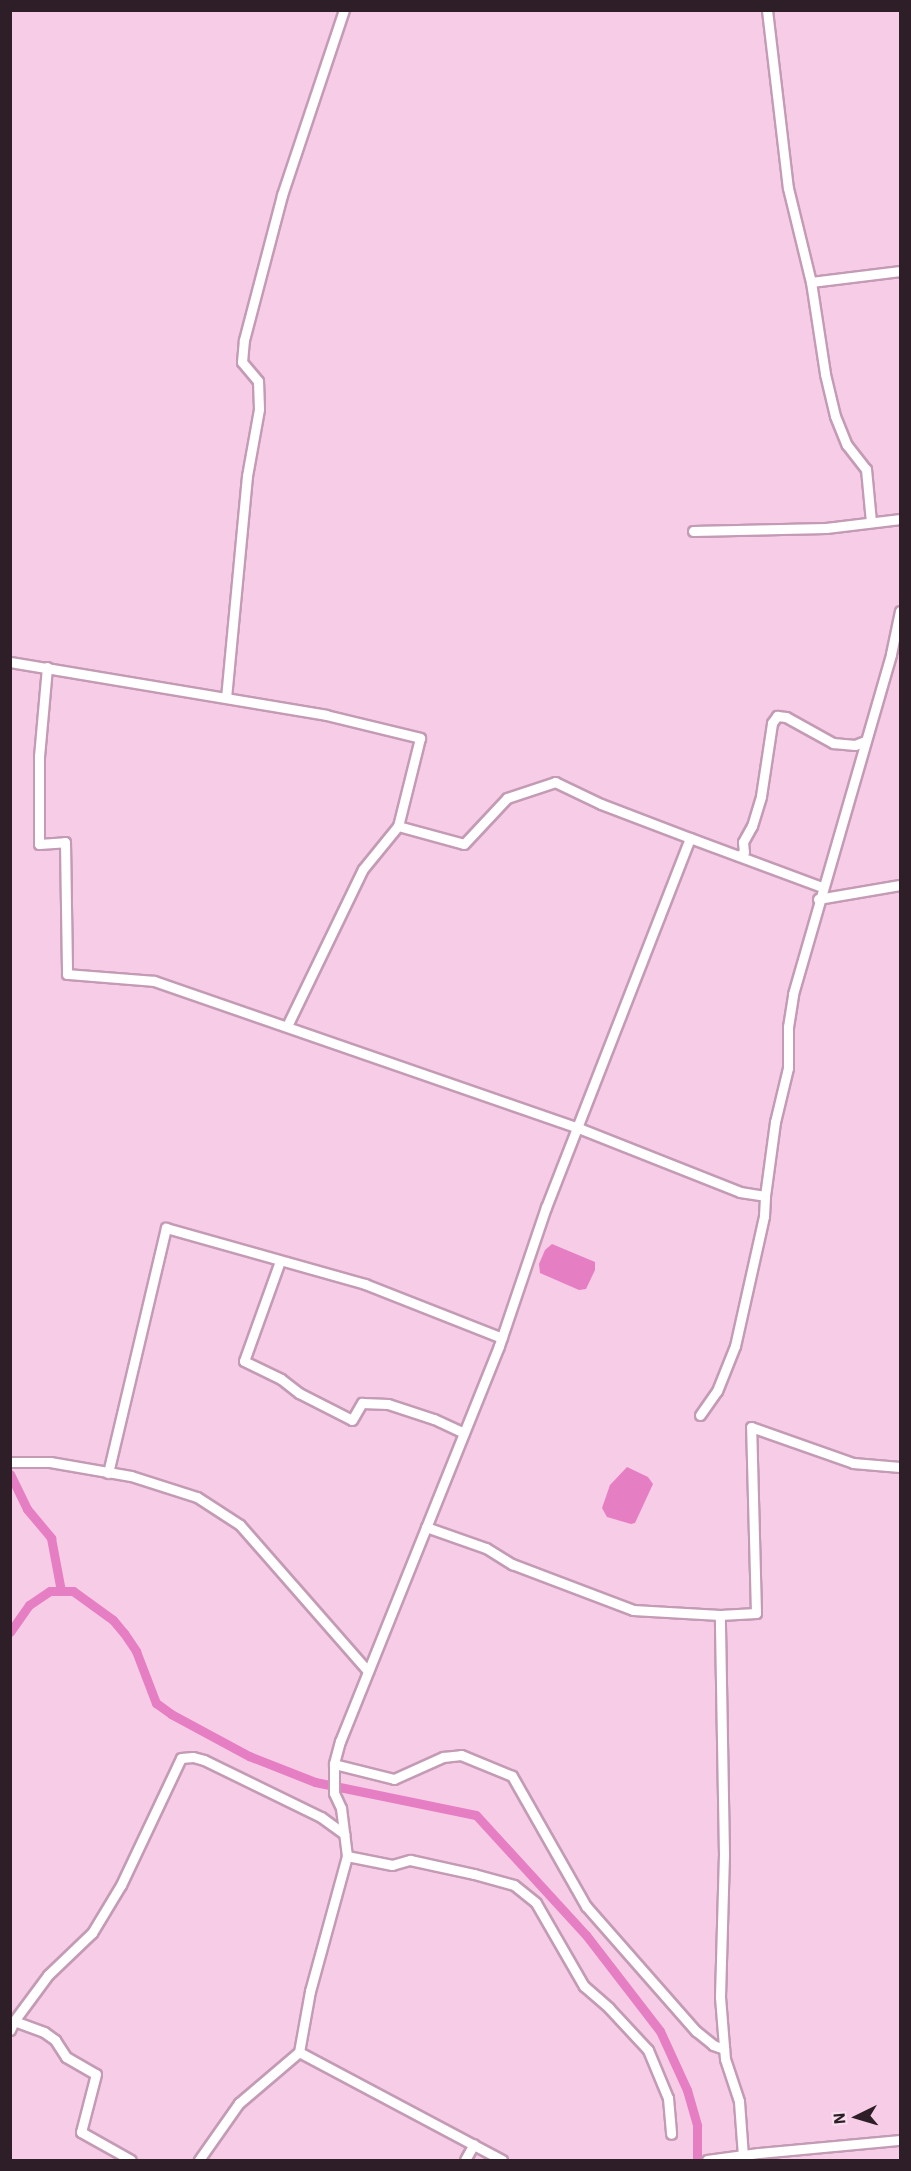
<!DOCTYPE html>
<style>
body{margin:0}
#map{position:relative;width:911px;height:2171px;overflow:hidden;background:#f7cce6;font-family:"IBM Plex Sans",sans-serif}
div>[style]{position:absolute}
[style*='--x']{left:calc(var(--x)*1px);top:calc(var(--y)*1px);width:calc(var(--w)*1px);rotate:calc(var(--a)*1deg)}
.water>*{inset:0;background:#e67ec3}
.canal>*{height:9px;margin:-4.5px;padding:0 4.5px;transform-origin:4.5px;border-radius:4.5px;background:#e67ec3}
.roads{filter:drop-shadow(2px 0 #c49bb4) drop-shadow(-2px 0 #c49bb4) drop-shadow(0 2px #c49bb4) drop-shadow(0 -2px #c49bb4)}
.minor>*{height:9px;margin:-4.5px;padding:0 4.5px;transform-origin:4.5px;border-radius:4.5px;background:#fff}
span{translate:-50% -50%;white-space:nowrap;text-align:center;line-height:1.15;-webkit-text-stroke:5px #fadfef;paint-order:stroke}
.frame{position:absolute;inset:0;border:12px solid #2e1e28;pointer-events:none}
.north{position:absolute;left:827px;top:2087px;width:60px;height:60px;-webkit-text-stroke:4px #fadfef;paint-order:stroke;rotate:265deg;font-size:16px;font-weight:700;line-height:24px;text-align:center;color:#2e1e28}
.north::after{content:'';display:block;margin:auto;width:21px;height:27px;background:#2e1e28;clip-path:polygon(50% 0,100% 100%,50% 72%,0 100%)}
</style>
<div id="map">
<div class="water">
<div style="clip-path:polygon(552px 1244px,595px 1262px,595px 1270px,586px 1289px,579px 1290px,540px 1273px,539px 1264px,545px 1250px)"></div>
<div style="clip-path:polygon(627px 1467px,648px 1477px,653px 1484px,635px 1523px,631px 1524px,607px 1517px,602px 1508px,610px 1485px)"></div>
</div>
<div class="canal">
<div style="--x:10;--y:1474;--w:39;--a:64"></div>
<div style="--x:27;--y:1509;--w:38;--a:50"></div>
<div style="--x:51;--y:1538;--w:54;--a:79.3"></div>
<div style="--x:10;--y:1632;--w:33;--a:-55"></div>
<div style="--x:29;--y:1605;--w:25;--a:-34"></div>
<div style="--x:50;--y:1591;--w:23;--a:0"></div>
<div style="--x:73;--y:1591;--w:49;--a:35.9"></div>
<div style="--x:113;--y:1620;--w:17;--a:50"></div>
<div style="--x:124;--y:1633;--w:22;--a:56"></div>
<div style="--x:136;--y:1651;--w:56;--a:69"></div>
<div style="--x:156;--y:1703;--w:19;--a:36"></div>
<div style="--x:171;--y:1714;--w:89;--a:28.3"></div>
<div style="--x:249;--y:1756;--w:71;--a:21.5"></div>
<div style="--x:315;--y:1782;--w:164;--a:11.6"></div>
<div style="--x:476;--y:1815;--w:163;--a:47.5"></div>
<div style="--x:586;--y:1935;--w:121;--a:52.4"></div>
<div style="--x:660;--y:2031;--w:65;--a:65.4"></div>
<div style="--x:687;--y:2090;--w:37;--a:74"></div>
<div style="--x:697;--y:2126;--w:34;--a:90"></div>
</div>
<div class="roads">
<div class="minor">
<div style="--x:767;--y:10;--w:179;--a:83.3"></div>
<div style="--x:788;--y:188;--w:97;--a:76.3"></div>
<div style="--x:811;--y:282;--w:90;--a:-7"></div>
<div style="--x:811;--y:282;--w:93;--a:81.3"></div>
<div style="--x:825;--y:374;--w:43;--a:76.6"></div>
<div style="--x:835;--y:416;--w:31;--a:68"></div>
<div style="--x:847;--y:445;--w:31;--a:52"></div>
<div style="--x:866;--y:469;--w:53;--a:84.6"></div>
<div style="--x:693;--y:531;--w:133;--a:-1.3"></div>
<div style="--x:826;--y:528;--w:75;--a:-6.9"></div>
<div style="--x:10;--y:662;--w:320;--a:9.5"></div>
<div style="--x:326;--y:715;--w:97;--a:13.7"></div>
<div style="--x:420;--y:738;--w:91;--a:104"></div>
<div style="--x:398;--y:826;--w:68;--a:15.3"></div>
<div style="--x:464;--y:844;--w:63;--a:-46.9"></div>
<div style="--x:507;--y:798;--w:51;--a:-18.4"></div>
<div style="--x:555;--y:782;--w:51;--a:25.6"></div>
<div style="--x:601;--y:804;--w:95;--a:20.9"></div>
<div style="--x:690;--y:838;--w:396;--a:111.3"></div>
<div style="--x:546;--y:1207;--w:147;--a:108.7"></div>
<div style="--x:499;--y:1346;--w:426;--a:111.9"></div>
<div style="--x:340;--y:1741;--w:24;--a:105"></div>
<div style="--x:334;--y:1764;--w:29;--a:90"></div>
<div style="--x:334;--y:1793;--w:17;--a:65"></div>
<div style="--x:341;--y:1808;--w:48;--a:82.9"></div>
<div style="--x:347;--y:1856;--w:140;--a:105.3"></div>
<div style="--x:310;--y:1991;--w:62;--a:100.2"></div>
<div style="--x:299;--y:2052;--w:79;--a:139.6"></div>
<div style="--x:239;--y:2103;--w:70;--a:125.1"></div>
<div style="--x:47;--y:667;--w:89;--a:95.1"></div>
<div style="--x:39;--y:756;--w:88;--a:90"></div>
<div style="--x:39;--y:844;--w:26;--a:-4"></div>
<div style="--x:65;--y:842;--w:132;--a:89.1"></div>
<div style="--x:67;--y:974;--w:87;--a:4.6"></div>
<div style="--x:154;--y:981;--w:447;--a:19.1"></div>
<div style="--x:576;--y:1127;--w:176;--a:21.6"></div>
<div style="--x:740;--y:1192;--w:25;--a:9"></div>
<div style="--x:765;--y:1196;--w:75;--a:-82.3"></div>
<div style="--x:775;--y:1122;--w:56;--a:-76.5"></div>
<div style="--x:788;--y:1068;--w:41;--a:-90"></div>
<div style="--x:788;--y:1027;--w:33;--a:-81"></div>
<div style="--x:793;--y:994;--w:354;--a:-73.9"></div>
<div style="--x:891;--y:654;--w:44;--a:-78.2"></div>
<div style="--x:226;--y:698;--w:223;--a:-84.6"></div>
<div style="--x:247;--y:476;--w:68;--a:-79.8"></div>
<div style="--x:259;--y:409;--w:28;--a:-92"></div>
<div style="--x:258;--y:381;--w:25;--a:-130"></div>
<div style="--x:242;--y:362;--w:22;--a:-85"></div>
<div style="--x:244;--y:340;--w:150;--a:-75.3"></div>
<div style="--x:282;--y:195;--w:195;--a:-71.5"></div>
<div style="--x:690;--y:838;--w:141;--a:20.4"></div>
<div style="--x:739;--y:856;--w:6;--a:-39"></div>
<div style="--x:744;--y:852;--w:10;--a:-96"></div>
<div style="--x:743;--y:842;--w:18;--a:-61"></div>
<div style="--x:752;--y:826;--w:31;--a:-73"></div>
<div style="--x:761;--y:796;--w:74;--a:-81.4"></div>
<div style="--x:772;--y:723;--w:9;--a:-54"></div>
<div style="--x:777;--y:716;--w:9;--a:6"></div>
<div style="--x:786;--y:717;--w:54;--a:29"></div>
<div style="--x:833;--y:743;--w:22;--a:5"></div>
<div style="--x:855;--y:745;--w:11;--a:-22"></div>
<div style="--x:818;--y:899;--w:83;--a:-9.7"></div>
<div style="--x:287;--y:1026;--w:174;--a:-64.2"></div>
<div style="--x:363;--y:869;--w:55;--a:-50.9"></div>
<div style="--x:280;--y:1261;--w:106;--a:109.8"></div>
<div style="--x:244;--y:1361;--w:41;--a:25.9"></div>
<div style="--x:281;--y:1379;--w:23;--a:38"></div>
<div style="--x:299;--y:1393;--w:59;--a:27"></div>
<div style="--x:352;--y:1420;--w:20;--a:-60"></div>
<div style="--x:362;--y:1403;--w:26;--a:2"></div>
<div style="--x:388;--y:1404;--w:48;--a:18.1"></div>
<div style="--x:434;--y:1419;--w:33;--a:25"></div>
<div style="--x:700;--y:1415;--w:29;--a:-55"></div>
<div style="--x:717;--y:1391;--w:48;--a:-68.2"></div>
<div style="--x:735;--y:1346;--w:133;--a:-77.4"></div>
<div style="--x:764;--y:1216;--w:20;--a:-87"></div>
<div style="--x:10;--y:1462;--w:40;--a:0"></div>
<div style="--x:50;--y:1462;--w:82;--a:9.8"></div>
<div style="--x:131;--y:1476;--w:69;--a:17.7"></div>
<div style="--x:197;--y:1497;--w:51;--a:33.1"></div>
<div style="--x:240;--y:1525;--w:194;--a:48.8"></div>
<div style="--x:108;--y:1473;--w:252;--a:-76.7"></div>
<div style="--x:166;--y:1228;--w:207;--a:15.7"></div>
<div style="--x:365;--y:1284;--w:147;--a:21.5"></div>
<div style="--x:426;--y:1527;--w:64;--a:19.3"></div>
<div style="--x:486;--y:1548;--w:31;--a:32"></div>
<div style="--x:512;--y:1564;--w:129;--a:20.8"></div>
<div style="--x:633;--y:1610;--w:87;--a:3.3"></div>
<div style="--x:334;--y:1764;--w:62;--a:14"></div>
<div style="--x:394;--y:1779;--w:54;--a:-24.2"></div>
<div style="--x:443;--y:1757;--w:18;--a:-6"></div>
<div style="--x:461;--y:1755;--w:55;--a:22.4"></div>
<div style="--x:512;--y:1776;--w:150;--a:60.4"></div>
<div style="--x:586;--y:1906;--w:167;--a:48.7"></div>
<div style="--x:696;--y:2031;--w:22;--a:39"></div>
<div style="--x:713;--y:2045;--w:12;--a:20"></div>
<div style="--x:347;--y:1856;--w:46;--a:11.3"></div>
<div style="--x:392;--y:1865;--w:19;--a:-16"></div>
<div style="--x:410;--y:1860;--w:66;--a:12.3"></div>
<div style="--x:474;--y:1874;--w:41;--a:15.4"></div>
<div style="--x:514;--y:1885;--w:28;--a:39"></div>
<div style="--x:536;--y:1903;--w:96;--a:60"></div>
<div style="--x:584;--y:1986;--w:33;--a:41"></div>
<div style="--x:609;--y:2008;--w:57;--a:47.1"></div>
<div style="--x:648;--y:2050;--w:52;--a:67.4"></div>
<div style="--x:668;--y:2098;--w:36;--a:85"></div>
<div style="--x:14;--y:2021;--w:32;--a:20"></div>
<div style="--x:44;--y:2032;--w:14;--a:36"></div>
<div style="--x:55;--y:2040;--w:20;--a:57"></div>
<div style="--x:66;--y:2057;--w:34;--a:30"></div>
<div style="--x:96;--y:2074;--w:60;--a:104.5"></div>
<div style="--x:81;--y:2132;--w:57;--a:29.2"></div>
<div style="--x:10;--y:2030;--w:10;--a:-66"></div>
<div style="--x:14;--y:2021;--w:57;--a:-53.5"></div>
<div style="--x:48;--y:1975;--w:61;--a:-43.7"></div>
<div style="--x:92;--y:1933;--w:56;--a:-58.9"></div>
<div style="--x:121;--y:1885;--w:140;--a:-64.7"></div>
<div style="--x:181;--y:1758;--w:12;--a:-5"></div>
<div style="--x:193;--y:1757;--w:11;--a:15"></div>
<div style="--x:204;--y:1760;--w:130;--a:26"></div>
<div style="--x:321;--y:1817;--w:29;--a:36"></div>
<div style="--x:299;--y:2052;--w:230;--a:28"></div>
<div style="--x:743;--y:2156;--w:55;--a:-94.2"></div>
<div style="--x:739;--y:2101;--w:44;--a:-108.4"></div>
<div style="--x:725;--y:2059;--w:62;--a:-94.6"></div>
<div style="--x:720;--y:1997;--w:142;--a:-88.4"></div>
<div style="--x:724;--y:1855;--w:240;--a:-91"></div>
<div style="--x:720;--y:1615;--w:36;--a:-3"></div>
<div style="--x:756;--y:1613;--w:186;--a:-91.5"></div>
<div style="--x:751;--y:1427;--w:108;--a:19.4"></div>
<div style="--x:853;--y:1463;--w:47;--a:4.9"></div>
<div style="--x:465;--y:2160;--w:18;--a:-61"></div>
<div style="--x:707;--y:2160;--w:52;--a:-7.7"></div>
<div style="--x:759;--y:2153;--w:142;--a:-5.3"></div>
</div>
</div>
<div class="frame"></div>
<div class="north">N</div>
</div>
